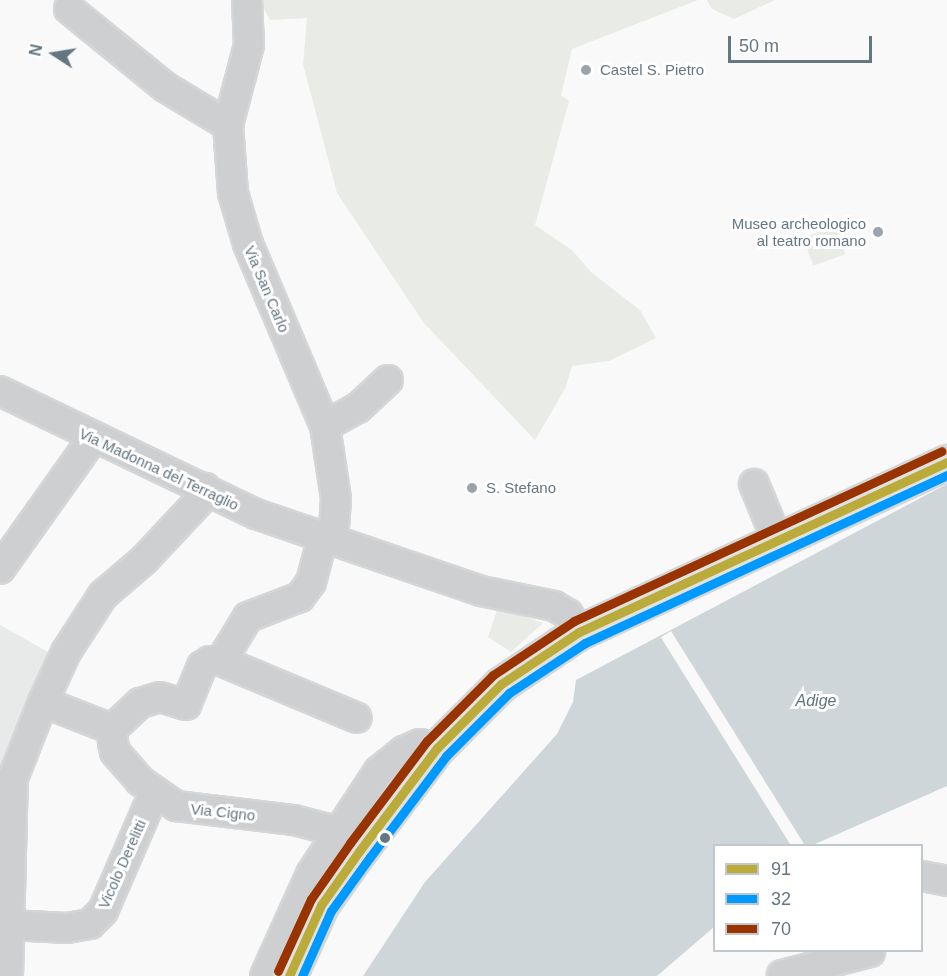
<!DOCTYPE html>
<style>
body{margin:0}
#map{position:relative;width:947px;height:976px;overflow:hidden;background:#f9f9f9;font-family:Arial,sans-serif}
div>[style]{position:absolute}
[style*='--x']{left:calc(var(--x)*1px);top:calc(var(--y)*1px);width:calc(var(--w)*1px);rotate:calc(var(--a)*1deg)}
.built>*{inset:0;background:#e8e9e9}
.green>*{inset:0;background:#e8ebe6;transform-origin:0 0}
.water>*{inset:0;background:#ced6d9}
.pier>*{inset:0;background:#f9f9f9;transform-origin:0 0}
.roads{filter:drop-shadow(2px 0 #d5d6d7) drop-shadow(-2px 0 #d5d6d7) drop-shadow(0 2px #d5d6d7) drop-shadow(0 -2px #d5d6d7)}
.minor>*{height:28px;margin:-14px;padding:0 14px;transform-origin:14px;border-radius:14px;background:#cecfd0}
.major>*{height:33px;margin:-16.5px;padding:0 16.5px;transform-origin:16.5px;border-radius:16.5px;background:#e1e2e2}
.bus-1>*{height:9px;margin:-4.5px;padding:0 4.5px;transform-origin:4.5px;border-radius:4.5px;background:#baab3b}
.bus-2>*{height:9px;margin:-4.5px;padding:0 4.5px;transform-origin:4.5px;border-radius:4.5px;background:#09f}
.bus-3>*{height:9px;margin:-4.5px;padding:0 4.5px;transform-origin:4.5px;border-radius:4.5px;background:#930}
.dots>*{width:16px;height:16px;translate:-50% -50%;box-sizing:border-box;border:3px solid #fff;border-radius:50%}
span{translate:-50% -50%;white-space:nowrap;text-align:center;line-height:1.15;-webkit-text-stroke:6px #fff;paint-order:stroke}
.poi-label{font-size:15px;color:#657683}
.left{translate:0 -50%;text-align:left}
.right{translate:-100% -50%;text-align:right}
.street-label{font-size:15px;color:#657683}
.water-label{font-size:16px;color:#60757c;font-style:italic}
.legend{position:absolute;left:713px;top:844px;width:210px;height:108px;box-sizing:border-box;background:#fff;border:2px solid #c1c8cd;margin:0;padding:8px 10px;list-style:none;font-size:18px;color:#657683}
.legend li{display:flex;align-items:center;gap:12px;height:30px}
.legend b{width:30px;border:2px solid #c1c8cd}
.north{position:absolute;left:24px;top:24px;width:60px;height:60px;-webkit-text-stroke:4px #fff;paint-order:stroke;rotate:282deg;font-size:16px;font-weight:700;line-height:24px;text-align:center;color:#657683}
.north::after{content:'';display:block;margin:auto;width:21px;height:27px;background:#657683;clip-path:polygon(50% 0,100% 100%,50% 72%,0 100%)}
.scale{position:absolute;left:728px;top:36px;width:144px;height:27px;box-sizing:border-box;border:3px solid #657683;border-top:0;padding-left:8px;font-size:18px;line-height:21px;white-space:nowrap;color:#657683;-webkit-text-stroke:4px #fff;paint-order:stroke}
</style>
<div id="map">
<div class="built">
<div style="clip-path:polygon(0 625px,57px 657px,0 774px)"></div>
</div>
<div class="green">
<div style="clip-path:polygon(259px 0,698px 0,572px 49px,561px 95px,569px 101px,535px 225px,572px 250px,591px 272px,640px 310px,656px 338px,609px 361px,572px 366px,565px 389px,535px 440px,424px 323px,337px 193px,303px 64px,307px 18px,270px 20px)"></div>
<div style="clip-path:polygon(707px 0,775px 0,734px 19px,712px 9px)"></div>
<div style="left:835px;top:226px;width:30px;height:34px;rotate:70deg"></div>
<div style="clip-path:polygon(498px 607px,543px 623px,511px 652px,488px 637px)"></div>
</div>
<div class="water">
<div style="clip-path:polygon(947px 484px,947px 786px,813px 845px,714px 846px,714px 927px,657px 976px,363px 976px,425px 882px,557px 734px,573px 702px,576px 680px)"></div>
</div>
<div class="pier">
<div style="left:671px;top:631px;width:252px;height:12px;rotate:58deg"></div>
</div>
<div class="roads">
<div class="minor">
<div style="--x:247;--y:0;--w:45;--a:87.5"></div>
<div style="--x:249;--y:45;--w:83;--a:104.7"></div>
<div style="--x:228;--y:125;--w:68;--a:85.8"></div>
<div style="--x:233;--y:193;--w:53;--a:73.6"></div>
<div style="--x:248;--y:244;--w:198;--a:67.1"></div>
<div style="--x:325;--y:426;--w:74;--a:81.4"></div>
<div style="--x:336;--y:499;--w:39;--a:94"></div>
<div style="--x:69;--y:9;--w:124;--a:39.1"></div>
<div style="--x:165;--y:87;--w:74;--a:31.1"></div>
<div style="--x:0;--y:391;--w:284;--a:25.7"></div>
<div style="--x:256;--y:514;--w:238;--a:18.9"></div>
<div style="--x:481;--y:591;--w:75;--a:11.6"></div>
<div style="--x:554;--y:606;--w:16;--a:30"></div>
<div style="--x:568;--y:614;--w:21;--a:59"></div>
<div style="--x:325;--y:426;--w:38;--a:-29"></div>
<div style="--x:358;--y:408;--w:41;--a:-43"></div>
<div style="--x:754;--y:484;--w:63;--a:67.5"></div>
<div style="--x:323;--y:537;--w:47;--a:104.9"></div>
<div style="--x:311;--y:582;--w:19;--a:126"></div>
<div style="--x:300;--y:597;--w:56;--a:159"></div>
<div style="--x:248;--y:617;--w:52;--a:121.5"></div>
<div style="--x:221;--y:661;--w:11;--a:180"></div>
<div style="--x:210;--y:661;--w:9;--a:148"></div>
<div style="--x:202;--y:666;--w:42;--a:112.3"></div>
<div style="--x:186;--y:705;--w:27;--a:-163"></div>
<div style="--x:160;--y:697;--w:21;--a:163"></div>
<div style="--x:140;--y:703;--w:38;--a:137"></div>
<div style="--x:112;--y:729;--w:14;--a:86"></div>
<div style="--x:113;--y:743;--w:9;--a:77"></div>
<div style="--x:115;--y:752;--w:38;--a:49"></div>
<div style="--x:140;--y:781;--w:44;--a:34.8"></div>
<div style="--x:176;--y:806;--w:119;--a:6.8"></div>
<div style="--x:294;--y:820;--w:47;--a:14.9"></div>
<div style="--x:0;--y:569;--w:161;--a:-54.6"></div>
<div style="--x:221;--y:661;--w:147;--a:22.7"></div>
<div style="--x:43;--y:702;--w:74;--a:21.4"></div>
<div style="--x:922;--y:876;--w:25;--a:11"></div>
<div style="--x:10;--y:925;--w:57;--a:3"></div>
<div style="--x:67;--y:928;--w:23;--a:-10"></div>
<div style="--x:90;--y:924;--w:18;--a:-45"></div>
<div style="--x:103;--y:911;--w:129;--a:-66.6"></div>
<div style="--x:782;--y:975;--w:91;--a:-14.6"></div>
<div style="--x:8;--y:976;--w:198;--a:-88.6"></div>
<div style="--x:13;--y:778;--w:82;--a:-68.5"></div>
<div style="--x:43;--y:702;--w:55;--a:-65.3"></div>
<div style="--x:66;--y:652;--w:68;--a:-57"></div>
<div style="--x:103;--y:595;--w:54;--a:-40.5"></div>
<div style="--x:144;--y:560;--w:83;--a:-46.9"></div>
<div style="--x:201;--y:499;--w:12;--a:-70"></div>
<div style="--x:265;--y:976;--w:112;--a:-65.7"></div>
<div style="--x:311;--y:874;--w:123;--a:-56.6"></div>
<div style="--x:379;--y:771;--w:32;--a:-39"></div>
<div style="--x:404;--y:751;--w:17;--a:-24"></div>
<div style="--x:420;--y:744;--w:17;--a:13"></div>
</div>
<div class="major">
<div style="--x:289;--y:976;--w:78;--a:-65.7"></div>
<div style="--x:321;--y:905;--w:67;--a:-54.7"></div>
<div style="--x:360;--y:850;--w:128;--a:-53"></div>
<div style="--x:437;--y:748;--w:91;--a:-45"></div>
<div style="--x:501;--y:684;--w:94;--a:-33.7"></div>
<div style="--x:579;--y:632;--w:405;--a:-24.8"></div>
</div>
</div>
<div class="bus-1">
<div style="--x:289;--y:976;--w:78;--a:-65.7"></div>
<div style="--x:321;--y:905;--w:67;--a:-54.7"></div>
<div style="--x:360;--y:850;--w:128;--a:-53"></div>
<div style="--x:437;--y:748;--w:91;--a:-45"></div>
<div style="--x:501;--y:684;--w:94;--a:-33.7"></div>
<div style="--x:579;--y:632;--w:405;--a:-24.8"></div>
</div>
<div class="bus-2">
<div style="--x:302;--y:976;--w:71;--a:-66"></div>
<div style="--x:331;--y:911;--w:67;--a:-54.2"></div>
<div style="--x:370;--y:857;--w:126;--a:-53"></div>
<div style="--x:446;--y:756;--w:89;--a:-45"></div>
<div style="--x:509;--y:693;--w:91;--a:-33.3"></div>
<div style="--x:585;--y:643;--w:399;--a:-24.9"></div>
</div>
<div class="bus-3">
<div style="--x:278;--y:971;--w:79;--a:-65.4"></div>
<div style="--x:311;--y:899;--w:68;--a:-55.1"></div>
<div style="--x:350;--y:843;--w:128;--a:-53"></div>
<div style="--x:427;--y:741;--w:93;--a:-45"></div>
<div style="--x:493;--y:675;--w:97;--a:-33.7"></div>
<div style="--x:574;--y:621;--w:405;--a:-24.8"></div>
</div>
<div class="dots">
<div style="left:586px;top:70px;background:#99a4ac"></div>
<div style="left:878px;top:232px;background:#99a4ac"></div>
<div style="left:472px;top:488px;background:#99a4ac"></div>
<div style="left:385px;top:838px;background:#657683"></div>
</div>
<div class="poi-label">
<span class="left" style="left:600px;top:70px">Castel S. Pietro</span>
<span class="right" style="left:866px;top:232px">Museo archeologico<br>al teatro romano</span>
<span class="left" style="left:486px;top:488px">S. Stefano</span>
</div>
<div class="street-label">
<span style="left:267px;top:289px;rotate:67deg">Via San Carlo</span>
<span style="left:159px;top:469px;rotate:25deg">Via Madonna del Terraglio</span>
<span style="left:223px;top:812px;rotate:6deg">Via Cigno</span>
<span style="left:122px;top:864px;rotate:-66deg">Vicolo Derelitti</span>
</div>
<div class="water-label">
<span style="left:816px;top:701px">Adige</span>
</div>
<ul class="legend">
<li><b style="height:8px;background:#baab3b"></b>91</li>
<li><b style="height:8px;background:#09f"></b>32</li>
<li><b style="height:8px;background:#930"></b>70</li>
</ul>
<div class="north">N</div>
<div class="scale">50 m</div>
</div>
